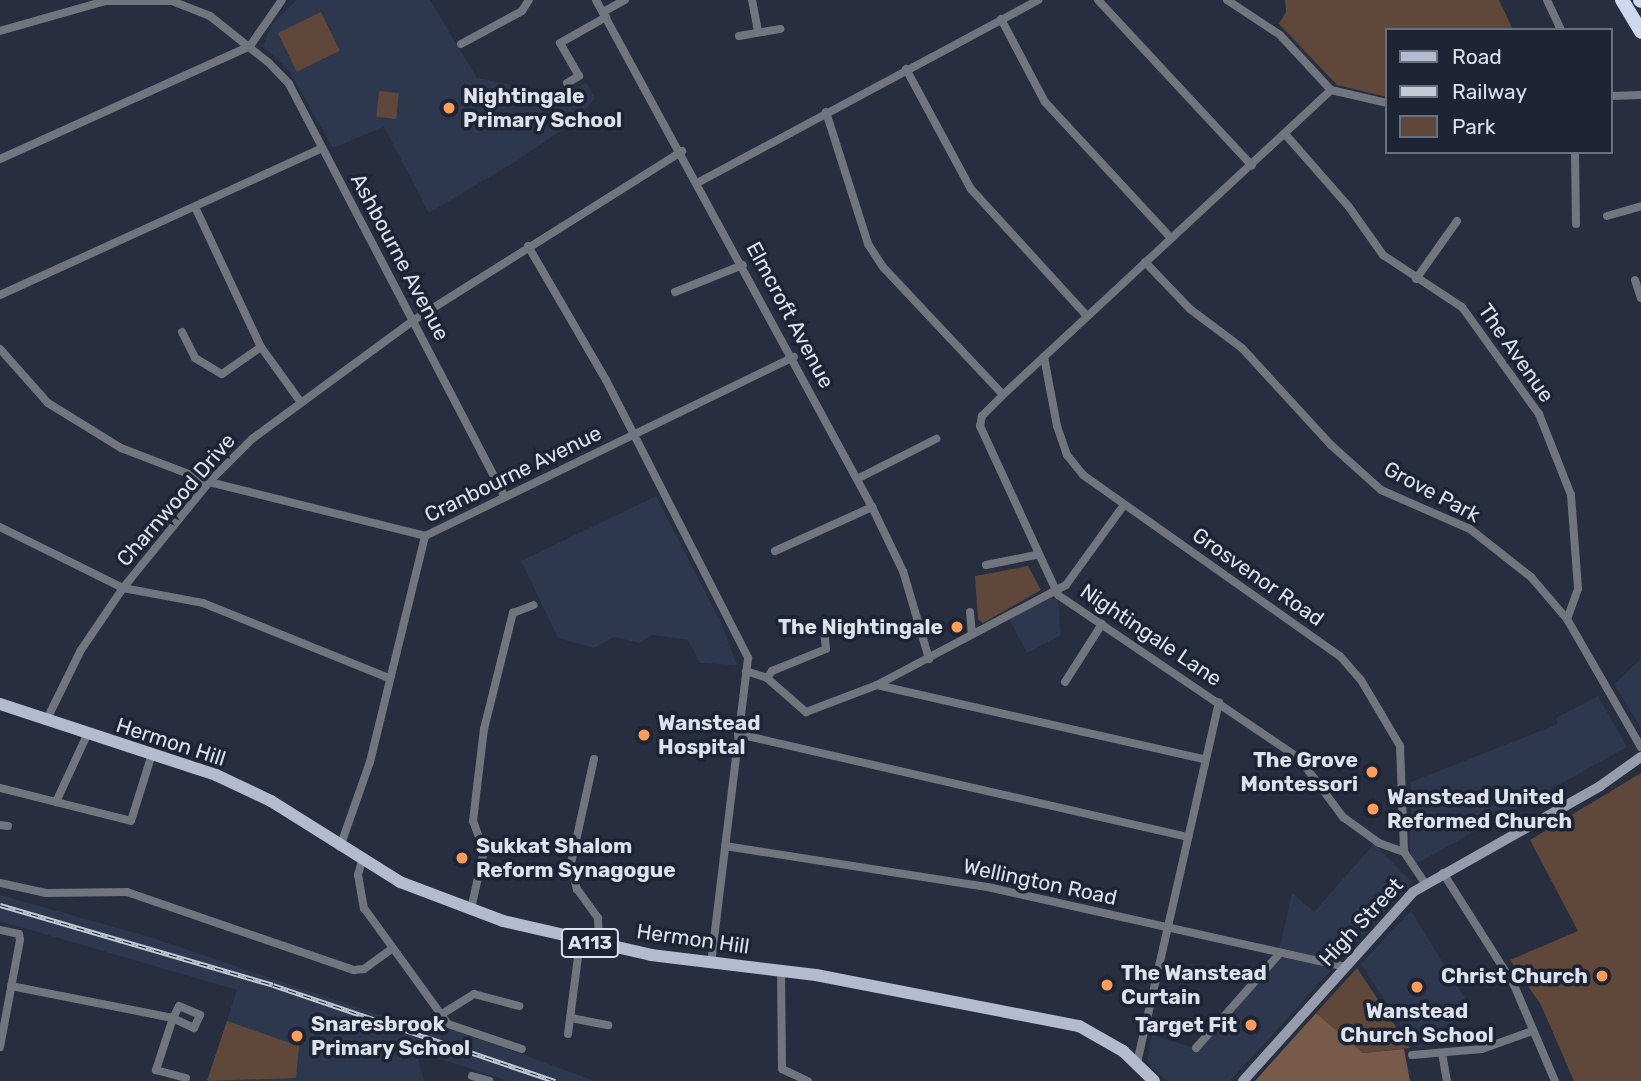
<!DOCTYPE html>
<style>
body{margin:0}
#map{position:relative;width:1641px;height:1081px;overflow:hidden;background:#262e3f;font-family:Rubik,sans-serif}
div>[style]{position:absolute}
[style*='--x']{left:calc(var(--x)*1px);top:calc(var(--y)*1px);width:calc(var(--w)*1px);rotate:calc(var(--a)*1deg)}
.built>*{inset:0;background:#2d374e}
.green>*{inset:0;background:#5f483a;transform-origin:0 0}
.forest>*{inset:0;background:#775a49}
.street>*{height:8px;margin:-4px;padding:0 4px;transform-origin:4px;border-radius:4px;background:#70757e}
.secondary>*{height:10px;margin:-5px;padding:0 5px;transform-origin:5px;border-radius:5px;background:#969cab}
.primary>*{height:12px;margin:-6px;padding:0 6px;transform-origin:6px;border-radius:6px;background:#b3bbce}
.highway>*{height:14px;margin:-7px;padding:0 7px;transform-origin:7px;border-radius:7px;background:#cdd7ed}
.rail>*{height:5px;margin-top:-2.5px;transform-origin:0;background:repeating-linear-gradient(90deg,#1d2434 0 8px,#c4c9d5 0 16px);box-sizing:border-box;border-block:2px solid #c4c9d5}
.dots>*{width:19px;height:19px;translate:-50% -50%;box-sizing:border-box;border:4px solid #1d2434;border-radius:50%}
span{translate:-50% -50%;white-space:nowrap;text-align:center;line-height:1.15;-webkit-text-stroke:7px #1d2434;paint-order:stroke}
.shield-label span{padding:2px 5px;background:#1d2434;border:2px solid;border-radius:5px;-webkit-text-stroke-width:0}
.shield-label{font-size:19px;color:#dce1ec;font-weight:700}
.poi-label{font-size:21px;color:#dce1ec;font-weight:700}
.left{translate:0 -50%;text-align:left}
.right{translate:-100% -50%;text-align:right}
.street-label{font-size:21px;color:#dce1ec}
.legend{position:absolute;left:1385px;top:28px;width:228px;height:126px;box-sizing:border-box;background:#1d2434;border:2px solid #69707e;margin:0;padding:9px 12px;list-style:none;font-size:21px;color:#dce1ec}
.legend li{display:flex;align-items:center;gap:14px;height:35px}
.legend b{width:35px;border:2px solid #69707e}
</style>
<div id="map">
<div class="built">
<div style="clip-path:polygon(297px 0,430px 0,477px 78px,565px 96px,586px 82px,595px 98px,578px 119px,518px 160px,429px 213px,384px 127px,333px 148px,290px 72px,263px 46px,272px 24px)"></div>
<div style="clip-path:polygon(656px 496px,721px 623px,737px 665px,700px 663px,688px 640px,652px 635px,639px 643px,614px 637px,594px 648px,558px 638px,521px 561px)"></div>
<div style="clip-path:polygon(1049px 599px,1058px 599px,1061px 635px,1027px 653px,1009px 619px)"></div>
<div style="clip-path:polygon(1641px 659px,1641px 728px,1614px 684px)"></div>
<div style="clip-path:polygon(1598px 696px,1627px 747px,1416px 864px,1410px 853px,1411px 782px,1558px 724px,1556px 718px)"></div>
<div style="clip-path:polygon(1374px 844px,1412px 882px,1230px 1081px,1167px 1081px,1152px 1068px,1147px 1061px,1152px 1035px,1191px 1047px,1271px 959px,1281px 943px,1292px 893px,1314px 912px)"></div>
<div style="clip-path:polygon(0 895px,153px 938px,424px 1030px,426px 1026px,443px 1037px,452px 1029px,595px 1081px,508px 1081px,416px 1051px,424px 1081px,207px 1081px,237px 990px,0 921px)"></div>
<div style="clip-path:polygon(1411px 911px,1472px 1010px,1448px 1025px,1449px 1044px,1415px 1047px,1361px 964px)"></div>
</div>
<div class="green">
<div style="clip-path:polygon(1285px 0,1499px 0,1513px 30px,1387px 30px,1387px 97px,1337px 85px,1279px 24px,1286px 12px)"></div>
<div style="left:321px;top:12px;width:43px;height:48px;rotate:64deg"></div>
<div style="left:379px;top:91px;width:20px;height:26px;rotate:6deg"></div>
<div style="clip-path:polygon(1028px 566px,1041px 590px,983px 623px,978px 619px,975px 576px)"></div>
<div style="clip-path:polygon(1641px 773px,1641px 1081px,1574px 1081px,1541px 1005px,1510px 960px,1578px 931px,1530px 840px)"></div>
<div style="clip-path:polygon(1357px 968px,1410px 1048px,1363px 1053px,1316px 1013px)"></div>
<div style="clip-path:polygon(227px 1021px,299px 1046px,296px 1078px,207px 1081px)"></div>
</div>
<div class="forest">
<div style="clip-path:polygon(1316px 1013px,1363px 1053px,1404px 1049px,1410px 1081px,1255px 1081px)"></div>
</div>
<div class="street">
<div style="--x:596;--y:0;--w:577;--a:61.44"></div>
<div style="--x:872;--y:507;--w:71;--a:64.2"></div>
<div style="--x:903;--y:571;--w:92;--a:73.5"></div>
<div style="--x:752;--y:0;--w:33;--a:79"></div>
<div style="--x:1098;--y:0;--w:226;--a:47.1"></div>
<div style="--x:1227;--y:0;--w:64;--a:33.4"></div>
<div style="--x:1280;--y:35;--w:75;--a:47.2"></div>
<div style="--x:1331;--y:90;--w:57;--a:13.1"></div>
<div style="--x:1547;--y:0;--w:33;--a:65"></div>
<div style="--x:603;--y:12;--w:25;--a:-29"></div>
<div style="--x:1001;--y:19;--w:94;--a:62.1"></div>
<div style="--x:1045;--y:102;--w:185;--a:47.2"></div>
<div style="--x:0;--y:31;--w:109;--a:-15.9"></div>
<div style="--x:105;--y:1;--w:67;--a:0"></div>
<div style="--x:172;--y:1;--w:41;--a:21.5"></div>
<div style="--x:210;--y:16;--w:75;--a:38.5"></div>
<div style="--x:269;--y:63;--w:29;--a:46"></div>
<div style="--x:289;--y:84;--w:465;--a:62.4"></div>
<div style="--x:739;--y:36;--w:42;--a:-9.7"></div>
<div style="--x:461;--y:44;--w:69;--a:-28.4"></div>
<div style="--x:522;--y:11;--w:13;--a:-58"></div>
<div style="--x:250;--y:46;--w:56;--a:-55.2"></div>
<div style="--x:906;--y:69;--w:136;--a:61.6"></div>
<div style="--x:971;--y:189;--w:172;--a:47.6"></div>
<div style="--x:567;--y:83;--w:14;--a:-30"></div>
<div style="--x:579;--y:76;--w:38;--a:-120"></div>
<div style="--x:560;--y:43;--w:53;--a:-29.5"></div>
<div style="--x:1331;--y:90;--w:448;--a:137.1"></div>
<div style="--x:1003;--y:395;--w:30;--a:135"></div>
<div style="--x:982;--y:416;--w:10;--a:101"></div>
<div style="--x:980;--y:426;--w:186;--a:65.2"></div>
<div style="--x:1058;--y:595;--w:291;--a:34.1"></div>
<div style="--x:1299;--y:758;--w:74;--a:53.3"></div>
<div style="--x:1343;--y:817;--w:44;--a:35.8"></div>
<div style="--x:1379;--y:843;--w:27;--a:20"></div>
<div style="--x:1611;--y:96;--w:30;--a:-2"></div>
<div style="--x:826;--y:112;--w:139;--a:72.3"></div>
<div style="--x:868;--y:244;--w:27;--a:57"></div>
<div style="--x:883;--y:267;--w:175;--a:46.8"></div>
<div style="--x:1285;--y:134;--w:97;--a:48.8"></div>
<div style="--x:1349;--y:207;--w:59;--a:54.7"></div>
<div style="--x:1383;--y:255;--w:95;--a:33.4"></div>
<div style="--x:1462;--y:307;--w:132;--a:54.3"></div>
<div style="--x:1539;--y:414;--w:87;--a:68.4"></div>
<div style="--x:1571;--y:495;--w:94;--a:85.7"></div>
<div style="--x:1578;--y:589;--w:32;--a:110"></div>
<div style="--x:1575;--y:152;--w:72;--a:89.2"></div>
<div style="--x:0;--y:159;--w:274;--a:-24.3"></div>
<div style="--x:699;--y:182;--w:385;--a:-28.2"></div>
<div style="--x:195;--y:207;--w:155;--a:64.8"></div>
<div style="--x:261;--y:347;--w:67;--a:54.2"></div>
<div style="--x:1607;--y:216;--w:35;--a:-16"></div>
<div style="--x:528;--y:246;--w:155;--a:59.8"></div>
<div style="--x:606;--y:380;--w:312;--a:62.9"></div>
<div style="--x:748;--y:658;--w:306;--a:96.9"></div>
<div style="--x:1145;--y:262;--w:65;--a:46.2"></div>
<div style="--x:1190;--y:309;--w:65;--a:36.9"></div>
<div style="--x:1242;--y:348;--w:132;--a:47.5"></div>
<div style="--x:1331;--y:445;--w:67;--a:42"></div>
<div style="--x:1381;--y:490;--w:97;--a:23.7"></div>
<div style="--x:1470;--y:529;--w:78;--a:38.2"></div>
<div style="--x:1531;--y:577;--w:55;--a:49.4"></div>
<div style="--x:1567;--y:619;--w:148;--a:60"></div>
<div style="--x:1416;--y:279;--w:71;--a:-54.7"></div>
<div style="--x:1635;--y:280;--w:19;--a:72"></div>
<div style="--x:675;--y:292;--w:73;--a:-21.7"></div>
<div style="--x:0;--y:295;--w:354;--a:-24.5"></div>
<div style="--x:182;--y:332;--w:29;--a:63"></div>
<div style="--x:195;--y:358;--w:31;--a:31"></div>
<div style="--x:222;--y:374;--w:47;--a:-34.7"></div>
<div style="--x:0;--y:349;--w:72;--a:48.4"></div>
<div style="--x:48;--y:403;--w:86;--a:31.7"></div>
<div style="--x:121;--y:448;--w:94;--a:21.1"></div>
<div style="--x:209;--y:482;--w:223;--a:14"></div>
<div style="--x:1044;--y:357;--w:70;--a:79.3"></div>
<div style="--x:1057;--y:426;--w:31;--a:71"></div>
<div style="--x:1067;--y:455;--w:26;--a:51"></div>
<div style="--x:1083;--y:475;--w:314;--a:35.2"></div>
<div style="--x:1340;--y:656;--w:32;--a:49"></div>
<div style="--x:1361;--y:680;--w:77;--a:59.4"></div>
<div style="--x:1400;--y:746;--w:106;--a:87.8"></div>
<div style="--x:1404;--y:852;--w:37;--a:56"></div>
<div style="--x:857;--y:479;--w:89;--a:-26.9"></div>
<div style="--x:0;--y:527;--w:137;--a:26.4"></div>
<div style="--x:123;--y:588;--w:81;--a:10.6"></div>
<div style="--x:203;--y:603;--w:201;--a:22"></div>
<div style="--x:775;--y:551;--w:107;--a:-24.4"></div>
<div style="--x:986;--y:565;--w:51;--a:-11.3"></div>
<div style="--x:970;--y:612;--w:22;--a:85"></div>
<div style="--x:746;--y:671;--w:22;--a:18"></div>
<div style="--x:767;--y:678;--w:52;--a:41.1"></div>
<div style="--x:806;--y:712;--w:76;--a:-20.8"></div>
<div style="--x:877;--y:685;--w:214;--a:-27.9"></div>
<div style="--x:1066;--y:585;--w:99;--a:-54.1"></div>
<div style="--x:767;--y:678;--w:9;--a:-54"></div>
<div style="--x:772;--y:671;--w:58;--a:-22.2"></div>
<div style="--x:826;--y:649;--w:20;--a:-96"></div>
<div style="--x:1065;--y:682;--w:69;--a:-57.5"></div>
<div style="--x:877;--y:685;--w:335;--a:12.8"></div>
<div style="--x:46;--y:721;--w:79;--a:-63.8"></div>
<div style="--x:81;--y:650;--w:75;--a:-55.9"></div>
<div style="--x:123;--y:588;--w:136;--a:-50.9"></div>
<div style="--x:209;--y:482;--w:61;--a:-45"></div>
<div style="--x:252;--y:439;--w:201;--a:-36.3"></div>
<div style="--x:414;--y:320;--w:317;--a:-32.2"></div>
<div style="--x:738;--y:734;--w:462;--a:12.9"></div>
<div style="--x:594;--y:759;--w:107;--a:102.4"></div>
<div style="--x:571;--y:864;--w:26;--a:77"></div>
<div style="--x:577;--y:889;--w:36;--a:54"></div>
<div style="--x:598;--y:918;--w:26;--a:88"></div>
<div style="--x:0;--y:788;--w:135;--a:14.1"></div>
<div style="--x:131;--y:821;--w:70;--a:-72.6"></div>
<div style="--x:56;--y:802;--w:74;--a:-65.2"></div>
<div style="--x:0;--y:825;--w:8;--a:7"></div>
<div style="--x:725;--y:846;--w:270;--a:8.9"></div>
<div style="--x:992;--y:888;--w:362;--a:12.6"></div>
<div style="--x:340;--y:847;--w:90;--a:-70.6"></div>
<div style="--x:370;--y:762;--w:233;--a:-76.3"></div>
<div style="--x:425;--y:536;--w:410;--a:-25.9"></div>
<div style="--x:362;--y:861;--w:15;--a:106"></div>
<div style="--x:358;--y:875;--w:34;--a:80"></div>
<div style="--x:364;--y:908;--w:143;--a:54.1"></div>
<div style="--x:448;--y:1024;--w:78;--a:18.7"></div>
<div style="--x:1443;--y:873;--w:133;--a:57.6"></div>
<div style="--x:1514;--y:985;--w:104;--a:66.9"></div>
<div style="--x:0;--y:883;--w:47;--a:12.3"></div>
<div style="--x:46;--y:893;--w:81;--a:-0.7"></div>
<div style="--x:127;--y:892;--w:240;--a:19"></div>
<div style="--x:354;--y:970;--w:10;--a:-6"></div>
<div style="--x:364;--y:969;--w:34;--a:-36"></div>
<div style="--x:471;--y:909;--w:59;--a:-77.4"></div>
<div style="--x:484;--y:851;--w:32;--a:-110"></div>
<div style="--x:473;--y:821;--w:93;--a:-83.2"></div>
<div style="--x:484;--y:729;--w:120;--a:-76"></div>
<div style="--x:513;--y:613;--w:22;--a:-21"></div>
<div style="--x:0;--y:930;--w:19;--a:12"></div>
<div style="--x:19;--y:934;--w:6;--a:81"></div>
<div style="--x:20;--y:940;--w:109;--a:100.6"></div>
<div style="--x:781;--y:971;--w:98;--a:89.4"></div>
<div style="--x:782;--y:1069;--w:29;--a:25"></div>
<div style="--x:11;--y:986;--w:165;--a:11.2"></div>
<div style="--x:173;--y:1018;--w:55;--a:108.1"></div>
<div style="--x:156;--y:1070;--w:31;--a:15"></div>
<div style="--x:179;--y:1006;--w:23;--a:23"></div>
<div style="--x:200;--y:1015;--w:14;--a:115"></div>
<div style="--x:194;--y:1028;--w:23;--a:-155"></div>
<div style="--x:173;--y:1018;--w:13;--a:-63"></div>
<div style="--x:442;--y:1014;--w:38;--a:-32"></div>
<div style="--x:474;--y:994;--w:47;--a:14.9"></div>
<div style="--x:571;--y:1018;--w:38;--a:11"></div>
<div style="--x:568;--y:1034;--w:94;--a:-82.6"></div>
<div style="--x:1196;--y:1048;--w:127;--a:-48.5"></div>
<div style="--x:1442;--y:1053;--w:28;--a:80"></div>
<div style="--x:1412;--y:1055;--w:70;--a:-4.9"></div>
<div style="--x:1482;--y:1049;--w:53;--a:-19.8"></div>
<div style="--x:1137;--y:1063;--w:370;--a:-77.2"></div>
<div style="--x:472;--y:1076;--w:18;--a:16"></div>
</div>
<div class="secondary">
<div style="--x:1243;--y:1081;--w:254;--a:-48"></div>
<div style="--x:1413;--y:892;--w:215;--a:-29.5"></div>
<div style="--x:1600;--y:786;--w:50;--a:-35.3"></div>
</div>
<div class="primary">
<div style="--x:0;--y:704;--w:227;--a:18.2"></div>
<div style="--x:216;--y:775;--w:61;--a:25.3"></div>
<div style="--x:271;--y:801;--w:152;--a:32.1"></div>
<div style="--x:400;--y:882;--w:110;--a:20.7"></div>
<div style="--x:503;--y:921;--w:152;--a:12.9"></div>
<div style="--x:651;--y:955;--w:166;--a:6.9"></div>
<div style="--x:816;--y:975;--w:268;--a:11"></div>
<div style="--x:1079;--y:1026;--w:51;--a:29.6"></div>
<div style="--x:1123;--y:1051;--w:43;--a:44.1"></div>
</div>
<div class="highway">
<div style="--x:1622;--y:0;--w:37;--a:59"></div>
<div style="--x:1640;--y:0;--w:1;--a:45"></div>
</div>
<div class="rail">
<div style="--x:0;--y:905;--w:284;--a:16.3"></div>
<div style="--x:273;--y:985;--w:298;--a:18.8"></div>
</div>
<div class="dots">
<div style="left:449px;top:108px;background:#fe9b59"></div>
<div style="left:957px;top:627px;background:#fe9b59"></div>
<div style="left:644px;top:735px;background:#fe9b59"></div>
<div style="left:1372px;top:772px;background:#fe9b59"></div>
<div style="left:1373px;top:809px;background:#fe9b59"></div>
<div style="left:462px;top:858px;background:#fe9b59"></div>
<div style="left:1602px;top:976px;background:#fe9b59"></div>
<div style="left:1107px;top:985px;background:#fe9b59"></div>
<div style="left:1417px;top:987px;background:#fe9b59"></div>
<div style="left:1251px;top:1025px;background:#fe9b59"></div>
<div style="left:297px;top:1036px;background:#fe9b59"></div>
</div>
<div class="shield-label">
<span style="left:590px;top:943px">A113</span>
</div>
<div class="poi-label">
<span class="left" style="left:463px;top:108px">Nightingale<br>Primary School</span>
<span class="right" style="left:943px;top:627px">The Nightingale</span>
<span class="left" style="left:658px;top:735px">Wanstead<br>Hospital</span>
<span class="right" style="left:1358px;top:772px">The Grove<br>Montessori</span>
<span class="left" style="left:1387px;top:809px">Wanstead United<br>Reformed Church</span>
<span class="left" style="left:476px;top:858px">Sukkat Shalom<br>Reform Synagogue</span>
<span class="left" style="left:1121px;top:985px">The Wanstead<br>Curtain</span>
<span class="right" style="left:1588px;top:976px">Christ Church</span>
<span style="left:1417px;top:1023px">Wanstead<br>Church School</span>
<span class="left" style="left:311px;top:1036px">Snaresbrook<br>Primary School</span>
<span class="right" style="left:1237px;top:1025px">Target Fit</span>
</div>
<div class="street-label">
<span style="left:400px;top:257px;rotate:62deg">Ashbourne Avenue</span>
<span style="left:790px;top:315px;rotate:62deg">Elmcroft Avenue</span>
<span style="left:1516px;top:353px;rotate:55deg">The Avenue</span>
<span style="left:513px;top:474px;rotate:-26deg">Cranbourne Avenue</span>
<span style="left:1432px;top:492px;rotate:28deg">Grove Park</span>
<span style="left:176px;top:500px;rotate:-49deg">Charnwood Drive</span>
<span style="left:1258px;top:577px;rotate:35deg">Grosvenor Road</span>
<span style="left:1151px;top:635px;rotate:34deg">Nightingale Lane</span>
<span style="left:171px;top:742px;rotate:18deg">Hermon Hill</span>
<span style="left:1040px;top:882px;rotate:12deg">Wellington Road</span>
<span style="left:1361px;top:922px;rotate:-47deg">High Street</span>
<span style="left:693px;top:939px;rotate:8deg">Hermon Hill</span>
</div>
<ul class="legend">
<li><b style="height:9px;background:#b3bbce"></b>Road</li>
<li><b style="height:9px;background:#c4c9d5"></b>Railway</li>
<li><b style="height:19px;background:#5f483a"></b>Park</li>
</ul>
</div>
